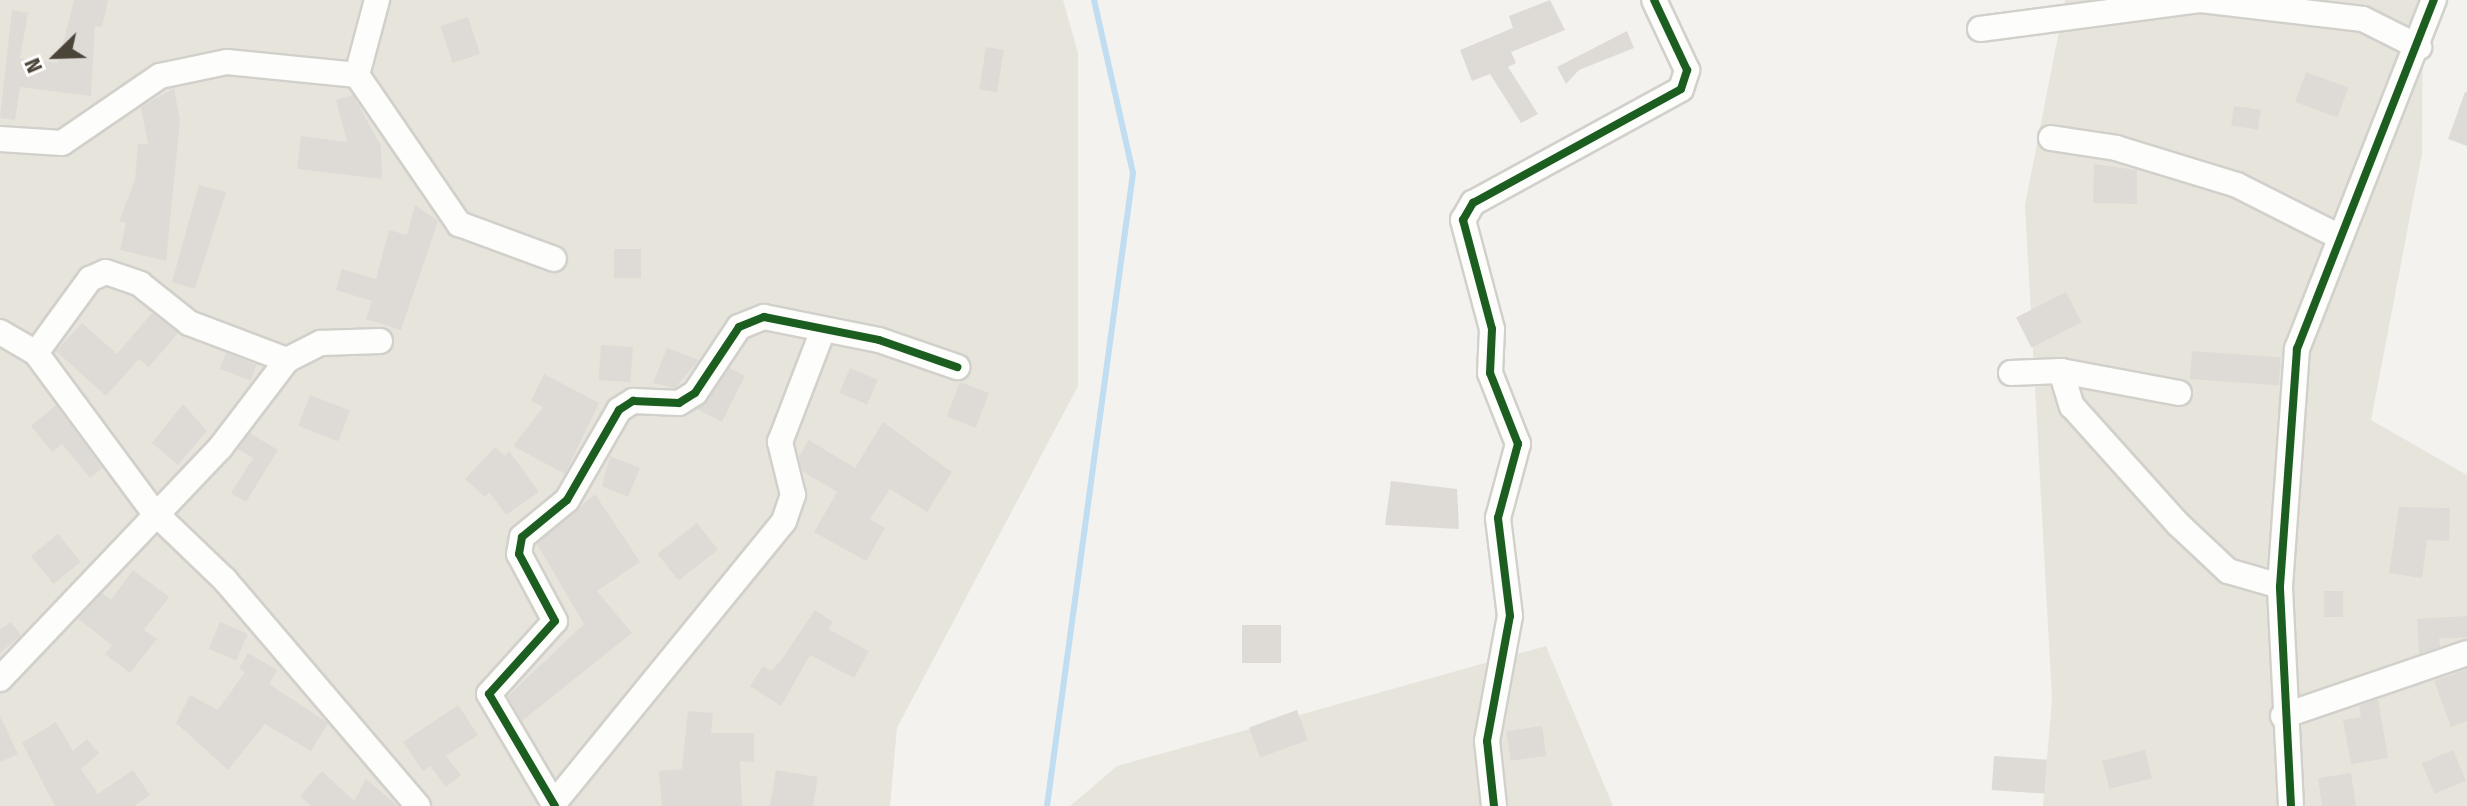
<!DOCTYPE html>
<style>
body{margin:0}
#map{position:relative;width:2467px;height:806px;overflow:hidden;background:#f4f2ee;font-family:"Fira Sans Condensed",sans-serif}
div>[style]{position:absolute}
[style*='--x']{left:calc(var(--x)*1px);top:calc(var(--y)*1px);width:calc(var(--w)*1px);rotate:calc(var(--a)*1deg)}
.residential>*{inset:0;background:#e7e4dc}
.stream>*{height:6px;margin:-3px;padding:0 3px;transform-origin:3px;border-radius:3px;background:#c0ddf1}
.building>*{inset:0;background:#dedbd6;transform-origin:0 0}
.roads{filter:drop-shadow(2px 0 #d2d0cb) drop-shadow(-2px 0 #d2d0cb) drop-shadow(0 2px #d2d0cb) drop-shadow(0 -2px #d2d0cb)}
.minor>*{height:24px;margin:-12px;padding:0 12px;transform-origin:12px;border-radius:12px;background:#fdfdfc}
.cycleway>*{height:8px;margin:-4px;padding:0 4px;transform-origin:4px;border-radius:4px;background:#1b5e20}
span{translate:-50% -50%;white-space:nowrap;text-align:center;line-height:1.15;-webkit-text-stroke:8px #fff;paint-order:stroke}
.north{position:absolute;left:16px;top:16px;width:80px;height:80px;-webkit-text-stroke:6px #fff;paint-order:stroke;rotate:247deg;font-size:22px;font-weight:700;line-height:32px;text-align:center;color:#4b4439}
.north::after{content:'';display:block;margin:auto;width:28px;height:36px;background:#4b4439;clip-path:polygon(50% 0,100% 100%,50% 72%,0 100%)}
</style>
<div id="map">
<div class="residential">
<div style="clip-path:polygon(0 0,1063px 0,1078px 53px,1078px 386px,897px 728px,890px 806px,0 806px)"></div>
<div style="clip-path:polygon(2065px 0,2423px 0,2422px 154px,2371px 420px,2467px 475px,2467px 806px,2043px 806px,2052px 699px,2025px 205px)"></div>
<div style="clip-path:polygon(1546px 646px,1613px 806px,1070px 806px,1117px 766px)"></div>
</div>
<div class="stream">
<div style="--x:1047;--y:806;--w:639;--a:-82.26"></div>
<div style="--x:1133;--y:173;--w:177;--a:-102.7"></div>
</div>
<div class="building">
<div style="clip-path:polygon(74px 0,108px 0,102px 27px,95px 26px,91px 96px,20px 87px,15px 120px,0 118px,12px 10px,28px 13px,20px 58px,58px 63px)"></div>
<div style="clip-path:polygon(1550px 0,1565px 30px,1511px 52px,1516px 63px,1508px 67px,1538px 114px,1521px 123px,1490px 74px,1472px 81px,1460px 50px,1513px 28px,1509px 16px)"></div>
<div style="left:468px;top:17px;width:39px;height:29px;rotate:72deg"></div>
<div style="clip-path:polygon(1627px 31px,1634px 48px,1579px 70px,1566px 84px,1557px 67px)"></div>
<div style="left:986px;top:47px;width:18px;height:43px;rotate:9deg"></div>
<div style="left:2306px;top:72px;width:45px;height:32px;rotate:20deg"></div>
<div style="clip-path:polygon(174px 88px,180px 121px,166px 261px,120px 250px,126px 223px,119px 221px,135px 180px,138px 144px,148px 144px,141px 107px)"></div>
<div style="clip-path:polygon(2465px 92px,2467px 92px,2467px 146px,2448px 139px)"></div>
<div style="clip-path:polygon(353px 95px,381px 146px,382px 179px,297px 169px,301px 136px,347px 142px,336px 100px)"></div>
<div style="left:2234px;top:106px;width:27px;height:20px;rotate:8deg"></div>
<div style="clip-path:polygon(2094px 164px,2137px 170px,2137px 204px,2093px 203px)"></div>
<div style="clip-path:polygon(199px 185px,226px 192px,195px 289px,172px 282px)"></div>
<div style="clip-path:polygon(415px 205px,438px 221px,401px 330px,366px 319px,372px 301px,336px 290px,342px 269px,376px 279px,389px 230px,407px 235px)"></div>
<div style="left:614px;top:249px;width:27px;height:29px"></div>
<div style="left:2066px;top:292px;width:34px;height:56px;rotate:63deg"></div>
<div style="clip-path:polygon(152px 313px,178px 333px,149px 367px,139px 359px,106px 396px,56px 351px,82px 323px,117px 354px)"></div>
<div style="left:601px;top:345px;width:32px;height:35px;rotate:4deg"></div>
<div style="clip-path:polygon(667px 348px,699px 360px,675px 388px,653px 383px)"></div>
<div style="left:2192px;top:351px;width:89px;height:28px;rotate:4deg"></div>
<div style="left:226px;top:353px;width:33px;height:17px;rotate:21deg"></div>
<div style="clip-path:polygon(729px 368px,745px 376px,722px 422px,697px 409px)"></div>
<div style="left:850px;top:368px;width:30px;height:27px;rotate:23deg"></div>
<div style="clip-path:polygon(544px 374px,599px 403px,565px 474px,513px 446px,543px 407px,531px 401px)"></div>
<div style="left:960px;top:382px;width:31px;height:37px;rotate:21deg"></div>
<div style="left:310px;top:395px;width:43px;height:33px;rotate:21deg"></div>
<div style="clip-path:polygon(183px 404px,207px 431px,178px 465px,152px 443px)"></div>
<div style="clip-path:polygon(56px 405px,102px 468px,90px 478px,62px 444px,52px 452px,31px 426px)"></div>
<div style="clip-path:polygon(883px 422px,952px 472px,927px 512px,890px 489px,870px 519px,885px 528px,866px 561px,814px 532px,837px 492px,802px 471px,799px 456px,809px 440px,855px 468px)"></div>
<div style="clip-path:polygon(250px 433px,278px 450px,246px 502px,231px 493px,253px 458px,238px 449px)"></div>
<div style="clip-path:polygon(495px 447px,505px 456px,509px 451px,539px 492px,506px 515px,489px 492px,485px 497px,465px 479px)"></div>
<div style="clip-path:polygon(610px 456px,640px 468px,628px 497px,602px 486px)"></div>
<div style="clip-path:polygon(1391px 481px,1457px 489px,1459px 529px,1385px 525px)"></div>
<div style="clip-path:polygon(595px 494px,640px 562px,597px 591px,632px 633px,522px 721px,508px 696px,584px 624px,537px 544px)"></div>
<div style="clip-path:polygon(2399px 507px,2450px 508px,2449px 541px,2427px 540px,2422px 578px,2389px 573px)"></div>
<div style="left:697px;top:523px;width:34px;height:50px;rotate:52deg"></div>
<div style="left:58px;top:534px;width:36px;height:35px;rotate:51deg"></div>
<div style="clip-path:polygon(133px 570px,169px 597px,144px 630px,157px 639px,130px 673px,105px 654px,112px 645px,78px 619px,102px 593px,111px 600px)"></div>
<div style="left:2324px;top:591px;width:19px;height:26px"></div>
<div style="clip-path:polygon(815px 610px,833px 622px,828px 629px,869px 651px,854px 678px,810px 655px,781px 706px,750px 686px,763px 666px,771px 671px,782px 659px)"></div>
<div style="clip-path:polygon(2467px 616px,2467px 638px,2439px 638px,2440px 647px,2419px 654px,2417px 619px)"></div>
<div style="clip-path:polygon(11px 622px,21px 635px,0 653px,0 630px)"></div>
<div style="left:220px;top:622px;width:30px;height:29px;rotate:23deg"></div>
<div style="left:1242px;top:625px;width:39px;height:38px"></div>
<div style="clip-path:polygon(248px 653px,277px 670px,269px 684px,328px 723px,311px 751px,265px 724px,228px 770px,176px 723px,190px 695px,218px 710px,245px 672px,239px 669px)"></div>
<div style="clip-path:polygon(2467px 669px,2467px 721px,2451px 727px,2434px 681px)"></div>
<div style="clip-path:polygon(2378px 699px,2388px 758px,2351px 764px,2343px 720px,2361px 717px,2359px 706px)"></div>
<div style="clip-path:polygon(458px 705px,478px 735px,446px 756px,461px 775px,446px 787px,430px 766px,423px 771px,403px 742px)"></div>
<div style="left:1297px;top:710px;width:32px;height:51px;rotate:70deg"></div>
<div style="clip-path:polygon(688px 711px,713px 713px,711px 733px,754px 733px,754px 762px,740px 761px,742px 806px,662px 806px,659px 771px,682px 769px)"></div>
<div style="clip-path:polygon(0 716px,18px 754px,0 762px)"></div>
<div style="clip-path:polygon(56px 722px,73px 751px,87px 739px,99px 753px,81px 769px,98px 794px,133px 770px,150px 795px,134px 806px,55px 806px,22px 743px)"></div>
<div style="left:1542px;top:726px;width:30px;height:36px;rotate:82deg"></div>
<div style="left:2145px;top:750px;width:29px;height:44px;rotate:76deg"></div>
<div style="left:2453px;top:750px;width:33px;height:34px;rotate:67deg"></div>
<div style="left:1994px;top:756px;width:53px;height:34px;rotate:4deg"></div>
<div style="clip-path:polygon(776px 770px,818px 777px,813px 806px,770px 806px)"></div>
<div style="clip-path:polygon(322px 771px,354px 801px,366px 779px,398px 806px,311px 806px,300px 796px)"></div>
<div style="clip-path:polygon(2351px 773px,2356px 806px,2322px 806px,2318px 778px)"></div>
</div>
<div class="roads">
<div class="minor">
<div style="--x:1980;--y:29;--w:223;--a:-7.5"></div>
<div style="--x:2201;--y:0;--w:163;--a:6.7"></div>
<div style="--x:2363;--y:19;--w:63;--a:26.6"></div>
<div style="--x:357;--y:75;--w:181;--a:55.6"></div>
<div style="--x:459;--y:224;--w:101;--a:20.2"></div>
<div style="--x:2051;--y:138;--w:66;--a:8.7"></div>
<div style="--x:2116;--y:148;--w:127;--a:17"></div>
<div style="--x:2237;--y:185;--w:111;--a:26.8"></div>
<div style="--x:0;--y:139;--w:62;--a:3.7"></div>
<div style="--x:62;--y:143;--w:119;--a:-34.4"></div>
<div style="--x:160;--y:76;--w:68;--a:-11.8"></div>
<div style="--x:227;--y:62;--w:131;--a:5.7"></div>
<div style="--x:357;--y:75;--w:78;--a:-75.1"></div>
<div style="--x:0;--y:332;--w:42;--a:30.3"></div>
<div style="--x:36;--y:353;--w:197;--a:53.5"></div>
<div style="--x:153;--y:511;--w:100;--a:43.8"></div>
<div style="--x:225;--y:580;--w:297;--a:49.5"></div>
<div style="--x:36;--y:353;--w:92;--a:-53.9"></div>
<div style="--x:90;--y:279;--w:17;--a:-24"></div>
<div style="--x:106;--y:272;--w:36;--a:19"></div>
<div style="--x:140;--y:284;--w:63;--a:38.5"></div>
<div style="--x:189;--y:323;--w:105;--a:20.7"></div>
<div style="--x:2061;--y:371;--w:37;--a:73"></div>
<div style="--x:2072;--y:406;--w:159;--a:48.1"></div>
<div style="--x:2178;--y:524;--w:69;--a:43.2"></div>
<div style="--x:2228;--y:571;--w:54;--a:16.1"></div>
<div style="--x:2011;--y:373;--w:50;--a:-2.3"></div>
<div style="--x:2061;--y:371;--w:120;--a:10.6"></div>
<div style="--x:0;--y:679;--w:319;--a:-46.4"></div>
<div style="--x:220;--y:448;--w:111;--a:-52.7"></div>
<div style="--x:287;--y:360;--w:38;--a:-27"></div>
<div style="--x:321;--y:343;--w:59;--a:-1.9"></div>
<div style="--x:2283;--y:716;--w:194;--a:-18.9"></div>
<div style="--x:555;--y:802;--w:362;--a:-50.8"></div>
<div style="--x:784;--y:521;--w:28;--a:-71"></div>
<div style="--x:793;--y:495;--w:55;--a:-103.8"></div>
<div style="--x:780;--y:442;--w:120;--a:-69"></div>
<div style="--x:555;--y:806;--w:130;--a:-120.5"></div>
<div style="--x:489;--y:694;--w:98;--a:-47.9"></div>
<div style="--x:555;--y:621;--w:76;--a:-118.2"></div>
<div style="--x:519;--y:554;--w:17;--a:-80"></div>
<div style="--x:522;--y:537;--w:58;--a:-39.4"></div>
<div style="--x:567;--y:500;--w:104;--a:-60"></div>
<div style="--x:619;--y:410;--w:17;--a:-33"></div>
<div style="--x:633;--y:401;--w:46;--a:2.5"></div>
<div style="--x:679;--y:403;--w:19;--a:-32"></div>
<div style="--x:695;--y:393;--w:79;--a:-56.3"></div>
<div style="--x:739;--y:327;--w:27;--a:-22"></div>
<div style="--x:764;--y:317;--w:117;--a:11.3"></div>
<div style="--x:879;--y:340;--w:83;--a:19.1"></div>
<div style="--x:1494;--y:806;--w:65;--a:-96.1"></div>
<div style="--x:1487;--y:741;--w:127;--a:-79.6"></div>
<div style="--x:1510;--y:616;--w:99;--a:-97"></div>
<div style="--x:1498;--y:518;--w:77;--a:-74.9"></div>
<div style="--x:1518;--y:444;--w:76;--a:-111.5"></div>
<div style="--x:1490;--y:373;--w:44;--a:-87.4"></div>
<div style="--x:1492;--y:329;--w:113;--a:-104.9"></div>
<div style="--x:1463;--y:220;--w:20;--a:-60"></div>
<div style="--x:1473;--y:203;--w:237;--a:-28.7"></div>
<div style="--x:1681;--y:89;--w:20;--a:-72"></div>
<div style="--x:1687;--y:70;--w:77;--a:-115.2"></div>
<div style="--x:2291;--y:806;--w:220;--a:-92.9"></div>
<div style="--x:2280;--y:586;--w:238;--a:-85.9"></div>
<div style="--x:2297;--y:349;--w:375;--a:-68.6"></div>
</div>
</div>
<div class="cycleway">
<div style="--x:555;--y:806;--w:130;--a:-120.5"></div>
<div style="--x:489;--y:694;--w:98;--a:-47.9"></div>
<div style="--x:555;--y:621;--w:76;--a:-118.2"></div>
<div style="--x:519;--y:554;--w:17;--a:-80"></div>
<div style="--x:522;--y:537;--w:58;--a:-39.4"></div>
<div style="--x:567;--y:500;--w:104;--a:-60"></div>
<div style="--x:619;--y:410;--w:17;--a:-33"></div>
<div style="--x:633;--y:401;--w:46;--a:2.5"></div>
<div style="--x:679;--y:403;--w:19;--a:-32"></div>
<div style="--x:695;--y:393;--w:79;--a:-56.3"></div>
<div style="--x:739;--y:327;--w:27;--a:-22"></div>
<div style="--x:764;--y:317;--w:117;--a:11.3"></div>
<div style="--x:879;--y:340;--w:83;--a:19.1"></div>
<div style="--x:1494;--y:806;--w:65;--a:-96.1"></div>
<div style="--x:1487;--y:741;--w:127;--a:-79.6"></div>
<div style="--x:1510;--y:616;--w:99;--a:-97"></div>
<div style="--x:1498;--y:518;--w:77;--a:-74.9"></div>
<div style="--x:1518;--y:444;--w:76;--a:-111.5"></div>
<div style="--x:1490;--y:373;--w:44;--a:-87.4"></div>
<div style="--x:1492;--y:329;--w:113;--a:-104.9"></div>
<div style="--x:1463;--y:220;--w:20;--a:-60"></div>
<div style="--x:1473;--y:203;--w:237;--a:-28.7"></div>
<div style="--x:1681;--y:89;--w:20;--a:-72"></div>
<div style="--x:1687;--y:70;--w:77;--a:-115.2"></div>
<div style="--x:2291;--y:806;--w:220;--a:-92.9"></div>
<div style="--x:2280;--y:586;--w:238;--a:-85.9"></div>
<div style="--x:2297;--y:349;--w:375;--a:-68.6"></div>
</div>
<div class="north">N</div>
</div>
